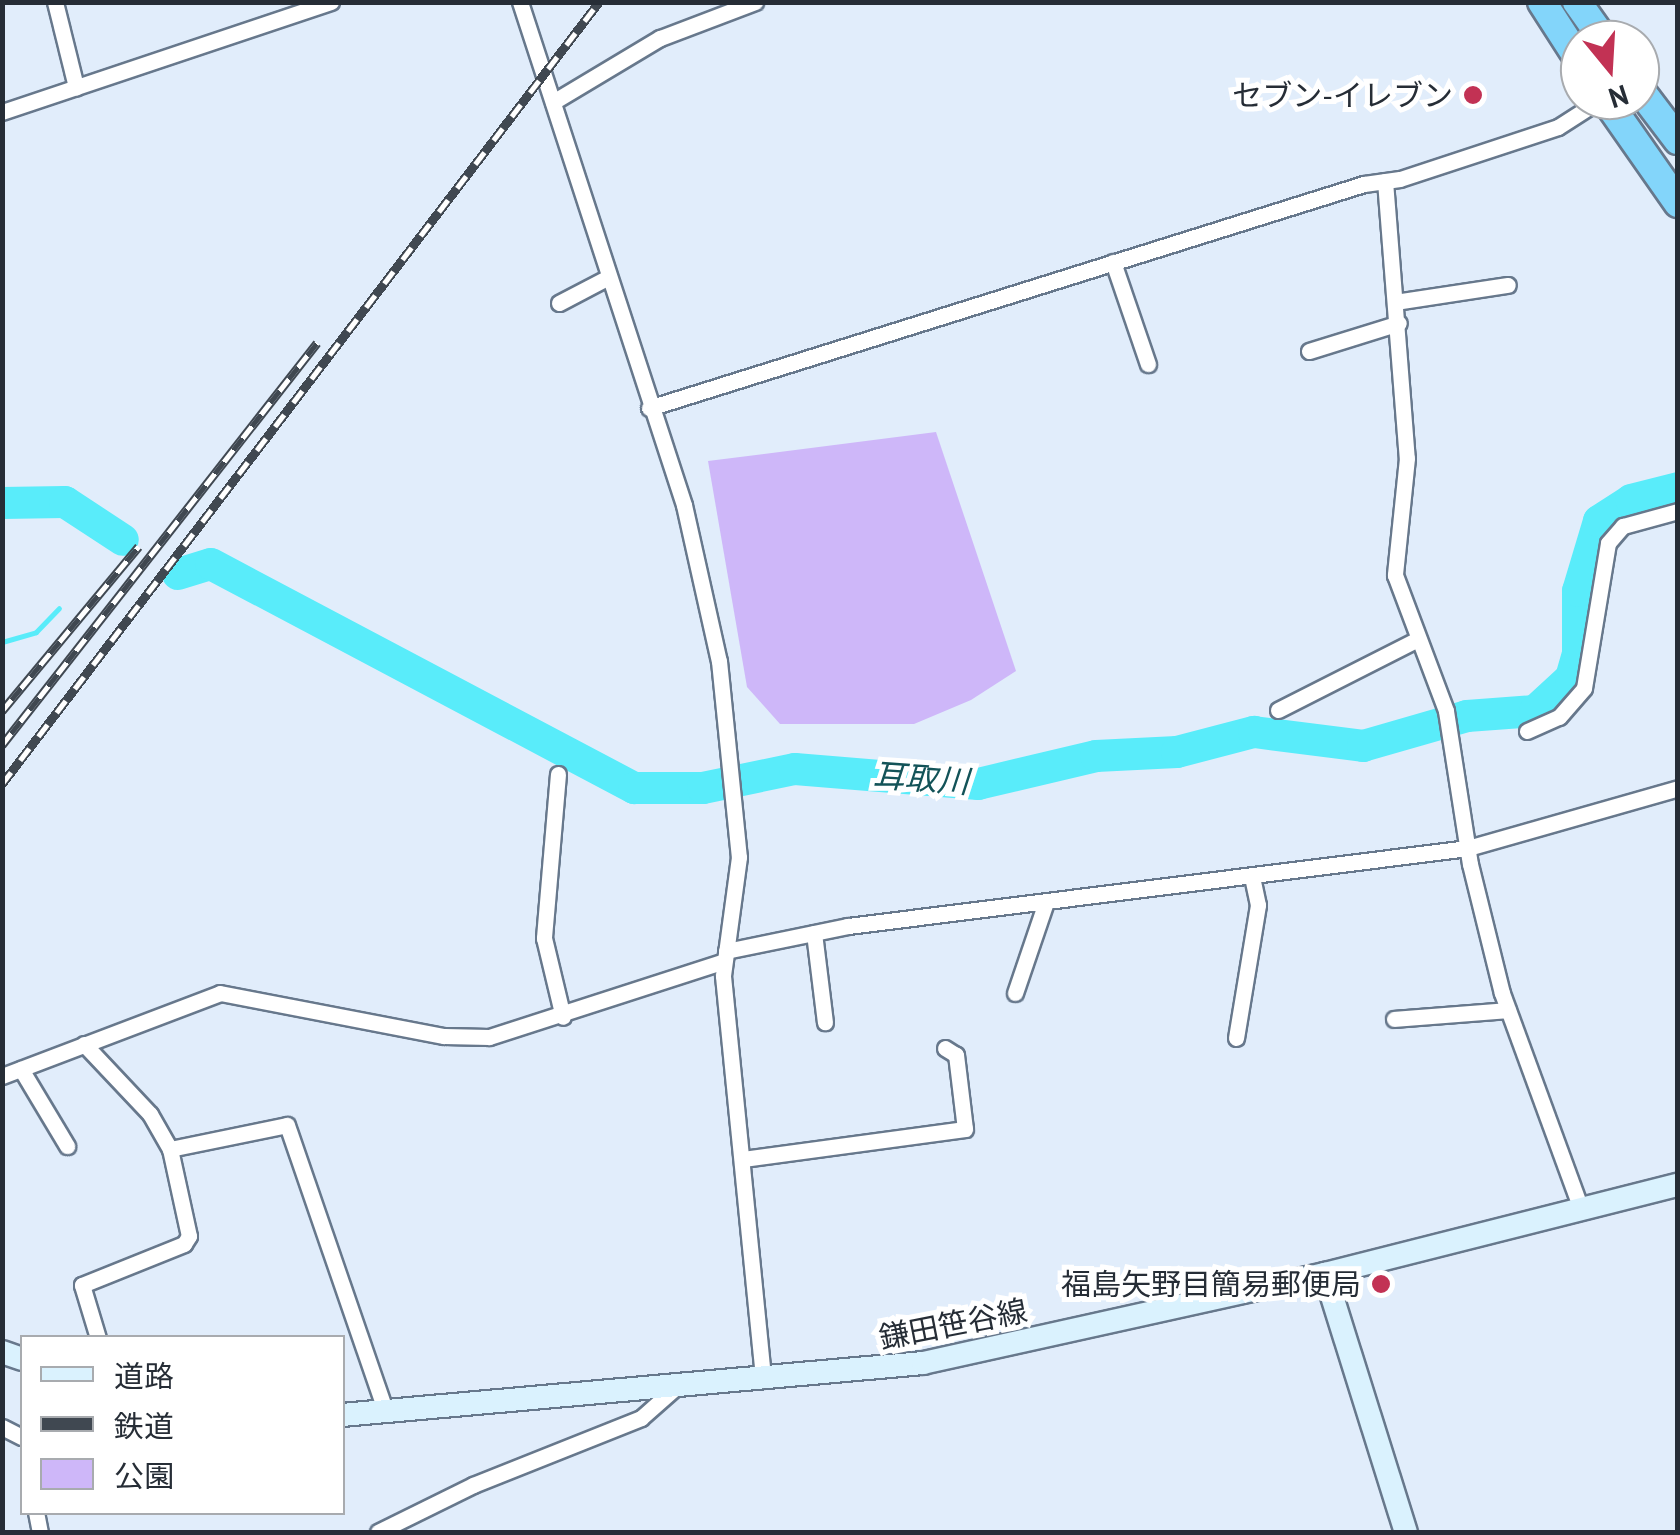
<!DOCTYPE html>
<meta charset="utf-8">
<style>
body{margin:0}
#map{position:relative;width:1680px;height:1535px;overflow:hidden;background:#e1edfb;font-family:"PT Sans","Noto Sans JP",sans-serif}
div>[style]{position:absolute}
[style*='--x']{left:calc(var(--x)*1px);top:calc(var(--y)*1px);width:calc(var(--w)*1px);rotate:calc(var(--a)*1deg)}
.green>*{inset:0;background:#ceb7f9}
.stream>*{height:5px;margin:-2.5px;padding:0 2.5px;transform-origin:2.5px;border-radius:2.5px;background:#59ecfa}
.river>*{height:32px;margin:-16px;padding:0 16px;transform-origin:16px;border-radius:16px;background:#59ecfa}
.roads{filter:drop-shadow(2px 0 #67788c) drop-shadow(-2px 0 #67788c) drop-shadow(0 2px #67788c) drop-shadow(0 -2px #67788c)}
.street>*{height:15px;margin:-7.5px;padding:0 7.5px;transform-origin:7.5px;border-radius:7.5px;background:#fff}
.secondary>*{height:22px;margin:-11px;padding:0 11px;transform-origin:11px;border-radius:11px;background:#daf2fe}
.highway>*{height:28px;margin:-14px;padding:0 14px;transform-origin:14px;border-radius:14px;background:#83d5fa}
.rail>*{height:9px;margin-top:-4.5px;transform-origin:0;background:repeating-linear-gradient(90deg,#fff 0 15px,#404851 0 30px);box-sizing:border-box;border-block:2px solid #404851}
.dots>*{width:28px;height:28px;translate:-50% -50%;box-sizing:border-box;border:5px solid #fff;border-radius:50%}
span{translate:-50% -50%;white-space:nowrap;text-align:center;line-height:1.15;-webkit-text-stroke:10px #fff;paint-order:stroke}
.poi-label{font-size:30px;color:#262d36}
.right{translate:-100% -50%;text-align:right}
.street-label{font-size:30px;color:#262d36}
.water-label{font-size:32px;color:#135358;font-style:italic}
.frame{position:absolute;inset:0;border:5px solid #262d36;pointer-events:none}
.legend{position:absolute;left:20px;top:1335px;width:325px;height:180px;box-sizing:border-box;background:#fff;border:2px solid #a8abaf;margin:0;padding:12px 18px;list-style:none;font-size:30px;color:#262d36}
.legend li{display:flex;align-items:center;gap:20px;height:50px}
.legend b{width:50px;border:2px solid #a8abaf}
.north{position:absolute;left:1560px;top:20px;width:100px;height:100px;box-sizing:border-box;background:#fff;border:2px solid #a8abaf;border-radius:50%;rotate:162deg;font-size:28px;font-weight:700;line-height:40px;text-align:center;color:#262d36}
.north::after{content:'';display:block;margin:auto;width:35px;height:45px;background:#c23254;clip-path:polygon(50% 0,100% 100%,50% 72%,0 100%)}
</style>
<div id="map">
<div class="green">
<div style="clip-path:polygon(936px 432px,1016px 671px,971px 700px,914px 724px,780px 724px,747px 687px,708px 461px)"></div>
</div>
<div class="stream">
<div style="--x:2;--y:642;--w:35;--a:-16"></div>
<div style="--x:36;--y:632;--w:33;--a:-46"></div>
</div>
<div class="river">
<div style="--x:2;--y:503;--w:63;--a:-0.9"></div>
<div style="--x:65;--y:502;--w:69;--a:33.2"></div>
<div style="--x:178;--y:574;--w:34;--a:-17"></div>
<div style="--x:211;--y:564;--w:479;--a:27.9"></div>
<div style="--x:634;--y:788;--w:69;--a:0"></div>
<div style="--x:703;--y:788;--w:94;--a:-11.7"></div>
<div style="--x:795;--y:769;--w:184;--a:4.7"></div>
<div style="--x:978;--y:784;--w:121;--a:-13.3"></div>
<div style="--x:1096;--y:756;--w:81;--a:-2.8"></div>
<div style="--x:1177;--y:752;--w:80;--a:-14.6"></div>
<div style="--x:1254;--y:732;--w:110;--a:7.3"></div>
<div style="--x:1363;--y:746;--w:108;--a:-16.1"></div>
<div style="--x:1467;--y:716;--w:68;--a:-4.2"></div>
<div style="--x:1535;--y:711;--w:49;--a:-42.5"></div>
<div style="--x:1571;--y:678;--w:25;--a:-74"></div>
<div style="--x:1578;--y:654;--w:63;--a:-90"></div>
<div style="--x:1578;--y:591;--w:73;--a:-73.3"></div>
<div style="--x:1599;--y:521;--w:38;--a:-33"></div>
<div style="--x:1631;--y:500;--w:49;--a:-14.3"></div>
</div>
<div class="roads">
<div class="street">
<div style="--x:55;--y:2;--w:88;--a:76.1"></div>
<div style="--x:520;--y:2;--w:529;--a:71.94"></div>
<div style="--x:684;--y:505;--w:160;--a:77.4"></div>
<div style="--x:719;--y:661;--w:197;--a:84.2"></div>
<div style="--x:739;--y:857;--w:120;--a:97.7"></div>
<div style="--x:723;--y:976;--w:406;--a:84.3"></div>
<div style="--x:553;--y:102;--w:125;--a:-30.9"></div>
<div style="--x:660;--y:38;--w:102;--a:-20.8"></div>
<div style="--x:2;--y:112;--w:347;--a:-18.5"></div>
<div style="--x:1385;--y:181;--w:278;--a:85.5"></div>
<div style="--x:1407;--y:458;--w:118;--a:95.9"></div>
<div style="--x:1395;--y:575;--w:145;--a:69.4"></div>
<div style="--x:1446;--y:711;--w:155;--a:81.1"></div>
<div style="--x:1470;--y:864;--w:133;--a:76.1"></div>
<div style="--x:1502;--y:993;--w:230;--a:69.9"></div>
<div style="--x:1113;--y:262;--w:108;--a:71.1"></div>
<div style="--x:1395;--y:302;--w:114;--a:-8.6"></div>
<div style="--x:559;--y:303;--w:52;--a:-27.6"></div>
<div style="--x:1309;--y:351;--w:94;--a:-17.3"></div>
<div style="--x:649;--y:408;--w:749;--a:-17.4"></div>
<div style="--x:1364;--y:184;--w:36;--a:-8"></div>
<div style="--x:1400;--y:179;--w:166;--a:-18.2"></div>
<div style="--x:1558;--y:127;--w:50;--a:-32.7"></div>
<div style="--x:1278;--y:710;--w:155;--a:-26.9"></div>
<div style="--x:1527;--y:731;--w:35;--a:-24"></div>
<div style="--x:1559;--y:717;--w:38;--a:-49"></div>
<div style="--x:1584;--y:688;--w:147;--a:-80.6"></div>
<div style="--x:1608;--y:543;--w:23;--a:-49"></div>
<div style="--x:1623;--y:526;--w:57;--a:-15.3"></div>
<div style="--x:558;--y:774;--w:165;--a:94.9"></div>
<div style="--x:544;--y:938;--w:81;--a:76.5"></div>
<div style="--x:814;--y:933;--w:90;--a:83"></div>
<div style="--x:726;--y:951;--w:125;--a:-11.6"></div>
<div style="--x:848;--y:926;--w:625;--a:-7.17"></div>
<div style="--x:1468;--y:848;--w:218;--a:-15.9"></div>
<div style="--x:1015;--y:993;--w:96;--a:-71.2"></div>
<div style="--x:1394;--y:1019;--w:114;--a:-4.5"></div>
<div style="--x:1236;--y:1038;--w:135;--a:-80.6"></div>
<div style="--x:1258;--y:905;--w:30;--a:-102"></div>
<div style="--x:84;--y:1044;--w:96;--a:46.7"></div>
<div style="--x:150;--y:1114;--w:40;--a:60.3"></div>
<div style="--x:170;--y:1149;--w:89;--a:77.7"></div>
<div style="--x:189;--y:1236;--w:9;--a:122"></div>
<div style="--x:184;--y:1244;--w:110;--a:158.1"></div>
<div style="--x:82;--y:1285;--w:55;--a:73.2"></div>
<div style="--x:21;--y:1069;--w:90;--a:59.1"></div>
<div style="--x:2;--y:1076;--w:233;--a:-20.8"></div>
<div style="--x:220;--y:993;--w:228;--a:10.9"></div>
<div style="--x:444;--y:1036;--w:45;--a:1.3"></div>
<div style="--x:489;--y:1037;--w:247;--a:-17.9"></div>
<div style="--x:170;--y:1149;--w:119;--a:-11.6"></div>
<div style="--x:287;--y:1125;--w:305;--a:71"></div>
<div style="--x:743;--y:1159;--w:224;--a:-7.7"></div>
<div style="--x:965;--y:1129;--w:75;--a:-96.9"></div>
<div style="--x:956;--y:1055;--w:13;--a:-148"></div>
<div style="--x:2;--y:1427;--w:22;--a:27"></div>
<div style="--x:36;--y:1512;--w:20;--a:79"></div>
<div style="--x:378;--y:1532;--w:106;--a:-26.3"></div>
<div style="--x:473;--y:1485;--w:181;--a:-21.7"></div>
<div style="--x:641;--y:1418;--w:47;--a:-41.5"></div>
</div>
<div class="secondary">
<div style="--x:1325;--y:1274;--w:270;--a:72.6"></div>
<div style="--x:2;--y:1352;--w:21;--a:19"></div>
<div style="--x:342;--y:1415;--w:583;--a:-5.11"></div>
<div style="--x:923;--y:1363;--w:412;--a:-12.5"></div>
<div style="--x:1325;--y:1274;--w:364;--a:-14.2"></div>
</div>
<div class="highway">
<div style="--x:1542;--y:2;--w:70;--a:57.2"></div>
<div style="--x:1577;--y:2;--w:47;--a:54.6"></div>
<div style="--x:1640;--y:90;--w:63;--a:52.8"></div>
<div style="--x:1606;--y:100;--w:126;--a:55"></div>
</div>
</div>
<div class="rail">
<div style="--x:2;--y:711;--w:214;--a:-50.3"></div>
<div style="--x:2;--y:745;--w:511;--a:-51.92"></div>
<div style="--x:2;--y:784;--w:984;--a:-52.64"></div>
</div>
<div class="dots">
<div style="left:1473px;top:95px;background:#c23254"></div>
<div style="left:1381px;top:1284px;background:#c23254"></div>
</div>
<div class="poi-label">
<span class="right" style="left:1453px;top:95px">セブン-イレブン</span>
<span class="right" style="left:1361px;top:1284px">福島矢野目簡易郵便局</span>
</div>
<div class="street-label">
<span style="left:953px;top:1324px;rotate:-11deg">鎌田笹谷線</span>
</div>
<div class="water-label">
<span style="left:921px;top:778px;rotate:4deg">耳取川</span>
</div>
<div class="frame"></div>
<ul class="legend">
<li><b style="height:12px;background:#daf2fe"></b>道路</li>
<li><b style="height:12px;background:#404851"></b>鉄道</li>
<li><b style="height:28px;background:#ceb7f9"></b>公園</li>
</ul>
<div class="north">N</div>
</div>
